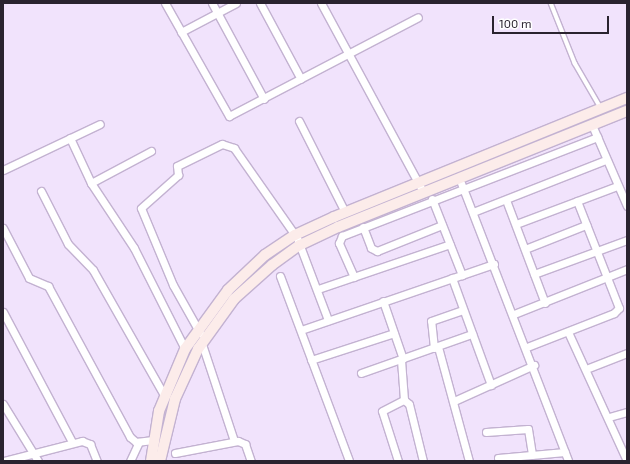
<!DOCTYPE html>
<style>
body{margin:0}
#map{position:relative;width:630px;height:464px;overflow:hidden;background:#f1e3fc;font-family:"Exo 2",sans-serif}
div>[style]{position:absolute}
[style*='--x']{left:calc(var(--x)*1px);top:calc(var(--y)*1px);width:calc(var(--w)*1px);rotate:calc(var(--a)*1deg)}
.roads{filter:drop-shadow(1px 0 #c3b2d1) drop-shadow(-1px 0 #c3b2d1) drop-shadow(0 1px #c3b2d1) drop-shadow(0 -1px #c3b2d1)}
.lane>*{height:3.5px;margin:-1.75px;padding:0 1.75px;transform-origin:1.75px;border-radius:1.75px;background:#fff}
.street>*{height:7px;margin:-3.5px;padding:0 3.5px;transform-origin:3.5px;border-radius:3.5px;background:#fff}
.secondary>*{height:10px;margin:-5px;padding:0 5px;transform-origin:5px;border-radius:5px;background:#fcecea}
span{translate:-50% -50%;white-space:nowrap;text-align:center;line-height:1.15;-webkit-text-stroke:3.5px #fff;paint-order:stroke}
.frame{position:absolute;inset:0;border:4px solid #2a232f;pointer-events:none}
.scale{position:absolute;left:492px;top:16px;width:117px;height:18px;box-sizing:border-box;border:2px solid #2a232f;border-top:0;padding-left:5px;font-size:12px;line-height:14px;white-space:nowrap;color:#2a232f;-webkit-text-stroke:3px #fff;paint-order:stroke}
</style>
<div id="map">
<div class="roads">
<div class="lane">
<div style="--x:551;--y:3;--w:65;--a:68.2"></div>
<div style="--x:575;--y:63;--w:52;--a:60"></div>
</div>
<div class="street">
<div style="--x:165;--y:3;--w:130;--a:60.5"></div>
<div style="--x:229;--y:116;--w:213;--a:-27.6"></div>
<div style="--x:212;--y:3;--w:109;--a:61.6"></div>
<div style="--x:260;--y:3;--w:86;--a:61.7"></div>
<div style="--x:321;--y:3;--w:215;--a:61.6"></div>
<div style="--x:181;--y:32;--w:62;--a:-27.8"></div>
<div style="--x:299;--y:121;--w:102;--a:63.2"></div>
<div style="--x:592;--y:125;--w:88;--a:66.6"></div>
<div style="--x:70;--y:138;--w:50;--a:65"></div>
<div style="--x:91;--y:183;--w:78;--a:56.5"></div>
<div style="--x:134;--y:248;--w:113;--a:63.2"></div>
<div style="--x:3;--y:170;--w:107;--a:-25.4"></div>
<div style="--x:91;--y:183;--w:68;--a:-28.1"></div>
<div style="--x:461;--y:183;--w:298;--a:68.9"></div>
<div style="--x:41;--y:191;--w:59;--a:63"></div>
<div style="--x:68;--y:244;--w:36;--a:46"></div>
<div style="--x:93;--y:270;--w:144;--a:60.4"></div>
<div style="--x:432;--y:199;--w:82;--a:68.5"></div>
<div style="--x:506;--y:200;--w:110;--a:69.3"></div>
<div style="--x:473;--y:212;--w:143;--a:-21.4"></div>
<div style="--x:516;--y:224;--w:108;--a:-20.6"></div>
<div style="--x:363;--y:227;--w:22;--a:69"></div>
<div style="--x:371;--y:248;--w:7;--a:27"></div>
<div style="--x:377;--y:251;--w:70;--a:-21.8"></div>
<div style="--x:3;--y:228;--w:56;--a:62.5"></div>
<div style="--x:29;--y:278;--w:21;--a:23"></div>
<div style="--x:48;--y:286;--w:172;--a:61.5"></div>
<div style="--x:130;--y:437;--w:8;--a:40"></div>
<div style="--x:136;--y:442;--w:17;--a:-7"></div>
<div style="--x:525;--y:249;--w:66;--a:-21.5"></div>
<div style="--x:534;--y:274;--w:99;--a:-20.1"></div>
<div style="--x:280;--y:276;--w:197;--a:69.5"></div>
<div style="--x:354;--y:277;--w:37;--a:-114"></div>
<div style="--x:339;--y:243;--w:8;--a:-67"></div>
<div style="--x:342;--y:236;--w:274;--a:-21.2"></div>
<div style="--x:452;--y:278;--w:114;--a:70"></div>
<div style="--x:318;--y:289;--w:139;--a:-18.8"></div>
<div style="--x:383;--y:301;--w:61;--a:71"></div>
<div style="--x:3;--y:312;--w:147;--a:62"></div>
<div style="--x:514;--y:314;--w:122;--a:-21.7"></div>
<div style="--x:301;--y:330;--w:204;--a:-18.9"></div>
<div style="--x:568;--y:332;--w:142;--a:65.4"></div>
<div style="--x:200;--y:333;--w:55;--a:-119.4"></div>
<div style="--x:173;--y:285;--w:83;--a:-112.6"></div>
<div style="--x:141;--y:208;--w:50;--a:-41.7"></div>
<div style="--x:178;--y:175;--w:9;--a:-96"></div>
<div style="--x:177;--y:166;--w:50;--a:-26.1"></div>
<div style="--x:222;--y:144;--w:13;--a:18"></div>
<div style="--x:234;--y:148;--w:110;--a:55"></div>
<div style="--x:297;--y:238;--w:88;--a:69.3"></div>
<div style="--x:202;--y:344;--w:102;--a:71.7"></div>
<div style="--x:438;--y:347;--w:118;--a:74.8"></div>
<div style="--x:527;--y:347;--w:93;--a:-21.3"></div>
<div style="--x:614;--y:313;--w:7;--a:-45"></div>
<div style="--x:619;--y:308;--w:115;--a:-111.4"></div>
<div style="--x:434;--y:348;--w:27;--a:-96"></div>
<div style="--x:431;--y:321;--w:34;--a:-19"></div>
<div style="--x:311;--y:360;--w:87;--a:-18"></div>
<div style="--x:401;--y:360;--w:40;--a:85.7"></div>
<div style="--x:586;--y:369;--w:44;--a:-21.3"></div>
<div style="--x:361;--y:373;--w:118;--a:-19.4"></div>
<div style="--x:454;--y:401;--w:88;--a:-24.2"></div>
<div style="--x:3;--y:404;--w:67;--a:58.4"></div>
<div style="--x:609;--y:417;--w:19;--a:-16"></div>
<div style="--x:486;--y:432;--w:42;--a:-4.1"></div>
<div style="--x:528;--y:429;--w:26;--a:81"></div>
<div style="--x:175;--y:453;--w:64;--a:-10.8"></div>
<div style="--x:238;--y:441;--w:8;--a:23"></div>
<div style="--x:245;--y:444;--w:18;--a:71"></div>
<div style="--x:498;--y:458;--w:67;--a:-5.1"></div>
<div style="--x:4;--y:461;--w:81;--a:-14.4"></div>
<div style="--x:82;--y:441;--w:9;--a:21"></div>
<div style="--x:90;--y:444;--w:18;--a:68"></div>
<div style="--x:130;--y:461;--w:21;--a:-65"></div>
<div style="--x:398;--y:461;--w:52;--a:-107.7"></div>
<div style="--x:382;--y:411;--w:25;--a:-27"></div>
<div style="--x:404;--y:400;--w:6;--a:39"></div>
<div style="--x:409;--y:404;--w:59;--a:76.2"></div>
</div>
<div class="secondary">
<div style="--x:151;--y:461;--w:51;--a:-80.9"></div>
<div style="--x:159;--y:411;--w:67;--a:-67.2"></div>
<div style="--x:185;--y:349;--w:73;--a:-53.9"></div>
<div style="--x:228;--y:290;--w:51;--a:-43.4"></div>
<div style="--x:265;--y:255;--w:36;--a:-34"></div>
<div style="--x:295;--y:235;--w:43;--a:-24.8"></div>
<div style="--x:334;--y:217;--w:316;--a:-22.1"></div>
<div style="--x:160;--y:461;--w:64;--a:-76.4"></div>
<div style="--x:175;--y:399;--w:55;--a:-65.3"></div>
<div style="--x:198;--y:349;--w:62;--a:-54.2"></div>
<div style="--x:234;--y:299;--w:51;--a:-41.8"></div>
<div style="--x:272;--y:265;--w:34;--a:-36"></div>
<div style="--x:300;--y:245;--w:42;--a:-25.3"></div>
<div style="--x:338;--y:227;--w:311;--a:-21.9"></div>
</div>
</div>
<div class="frame"></div>
<div class="scale">100 m</div>
</div>
